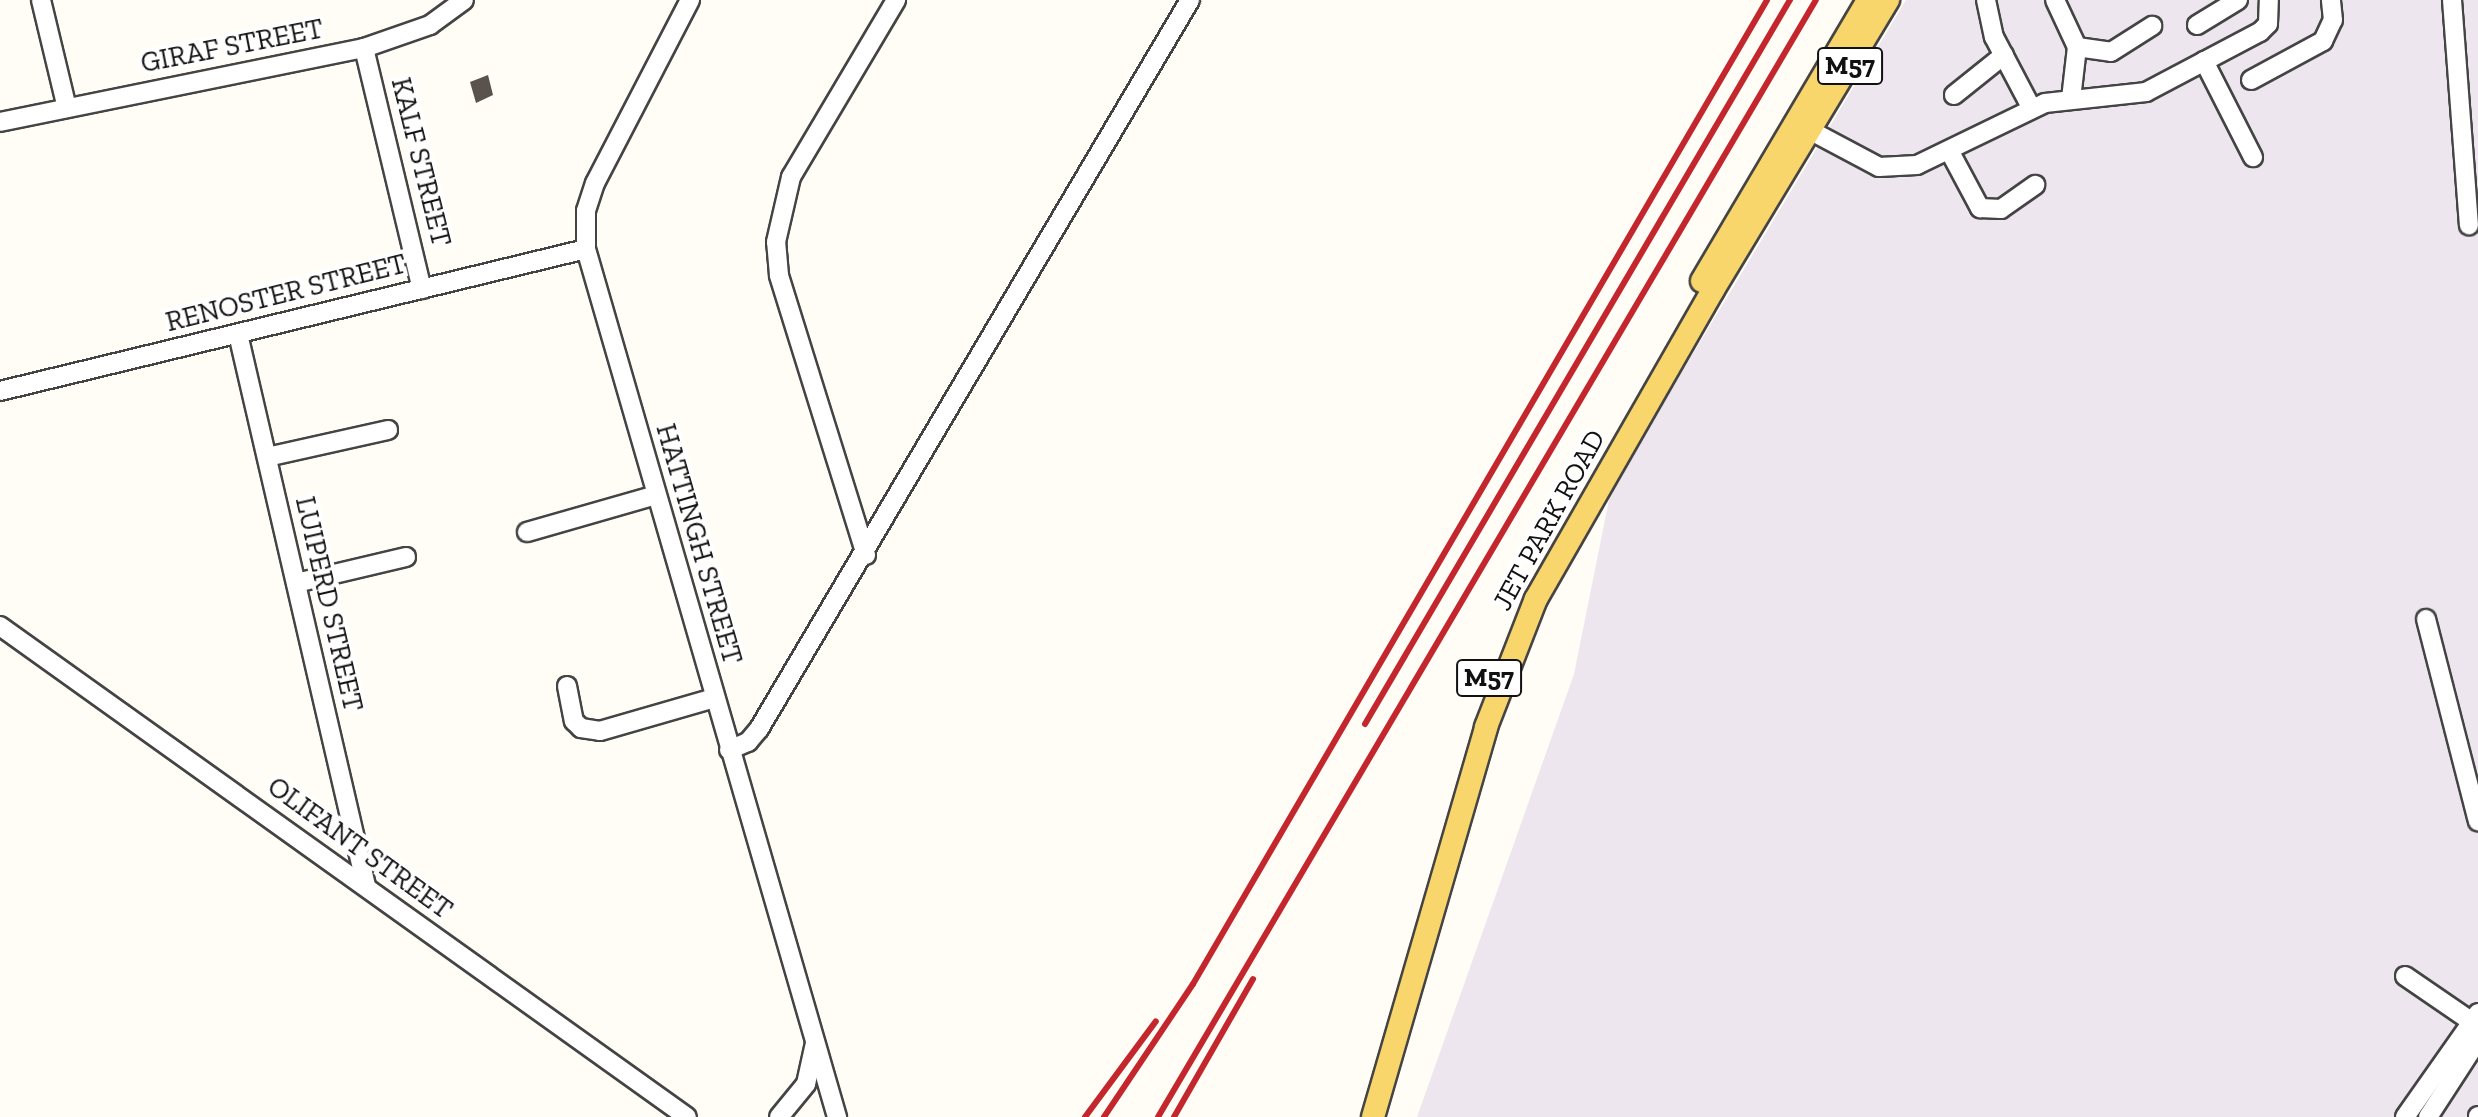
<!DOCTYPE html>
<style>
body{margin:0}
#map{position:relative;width:2478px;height:1117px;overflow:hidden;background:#fffdf5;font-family:"Zilla Slab",serif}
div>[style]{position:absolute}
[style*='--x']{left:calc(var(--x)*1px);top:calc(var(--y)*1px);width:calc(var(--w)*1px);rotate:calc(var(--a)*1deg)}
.industrial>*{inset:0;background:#eee6ef}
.building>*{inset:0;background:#5a524d}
.roads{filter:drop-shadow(2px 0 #444) drop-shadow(-2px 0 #444) drop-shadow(0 2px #444) drop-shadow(0 -2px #444)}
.minor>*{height:18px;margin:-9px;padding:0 9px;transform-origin:9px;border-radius:9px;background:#fff}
.major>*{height:22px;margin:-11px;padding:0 11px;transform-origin:11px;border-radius:11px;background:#f9d66b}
.rail>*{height:6px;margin:-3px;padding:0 3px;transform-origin:3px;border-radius:3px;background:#c4262e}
span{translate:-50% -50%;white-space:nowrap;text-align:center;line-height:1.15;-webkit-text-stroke:8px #fff;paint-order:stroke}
.shield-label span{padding:2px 6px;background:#fff;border:2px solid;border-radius:6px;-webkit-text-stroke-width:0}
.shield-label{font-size:26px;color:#111;font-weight:700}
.street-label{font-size:28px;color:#111}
</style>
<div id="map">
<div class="industrial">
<div style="clip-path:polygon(1906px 0,2478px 0,2478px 1117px,1417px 1117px,1574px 674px,1611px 490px)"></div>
</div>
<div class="building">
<div style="clip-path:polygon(488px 75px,493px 95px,476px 103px,470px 82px)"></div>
</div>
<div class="roads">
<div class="minor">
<div style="--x:41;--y:0;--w:111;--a:76.5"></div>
<div style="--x:690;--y:0;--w:206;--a:117.4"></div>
<div style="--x:595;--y:183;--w:29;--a:108"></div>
<div style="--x:586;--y:211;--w:38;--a:90"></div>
<div style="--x:586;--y:249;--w:904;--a:73.87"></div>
<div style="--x:1986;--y:0;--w:38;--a:78"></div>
<div style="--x:1994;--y:37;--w:81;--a:62.2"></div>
<div style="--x:2055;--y:0;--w:52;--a:64.9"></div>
<div style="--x:2452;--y:0;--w:226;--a:85.7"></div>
<div style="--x:2197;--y:25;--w:48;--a:-31.4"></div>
<div style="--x:364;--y:48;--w:248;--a:76.5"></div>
<div style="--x:2204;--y:61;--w:108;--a:63"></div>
<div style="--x:2251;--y:80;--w:82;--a:-28.4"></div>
<div style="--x:2323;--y:41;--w:23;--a:-65"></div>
<div style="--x:2333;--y:20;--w:20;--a:-96"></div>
<div style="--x:1954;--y:95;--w:64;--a:-38.7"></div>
<div style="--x:2071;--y:99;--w:52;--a:-83.4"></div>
<div style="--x:2077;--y:47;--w:34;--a:8"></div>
<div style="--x:2111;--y:52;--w:49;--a:-32.4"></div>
<div style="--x:0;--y:122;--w:371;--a:-11.5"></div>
<div style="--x:364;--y:48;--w:70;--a:-19.2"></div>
<div style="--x:430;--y:25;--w:42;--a:-36.3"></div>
<div style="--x:1800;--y:125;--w:89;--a:28"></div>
<div style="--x:1879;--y:167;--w:38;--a:-3"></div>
<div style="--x:1917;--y:165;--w:142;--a:-25.8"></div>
<div style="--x:2045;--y:103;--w:102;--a:-6.2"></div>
<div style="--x:2146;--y:92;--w:129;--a:-27.8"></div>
<div style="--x:2260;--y:32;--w:11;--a:-45"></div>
<div style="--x:2268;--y:24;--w:24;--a:-88"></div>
<div style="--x:1950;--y:152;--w:64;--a:61.8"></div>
<div style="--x:1980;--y:208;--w:21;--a:3"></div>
<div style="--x:2001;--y:209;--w:42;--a:-35.2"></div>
<div style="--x:238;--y:334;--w:567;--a:76.94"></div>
<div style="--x:0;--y:391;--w:603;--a:-13.62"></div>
<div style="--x:267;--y:457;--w:124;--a:-12.6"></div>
<div style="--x:527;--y:532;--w:134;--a:-16"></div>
<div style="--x:866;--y:555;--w:293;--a:-107.3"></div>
<div style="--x:779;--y:275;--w:33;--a:-95"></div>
<div style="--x:776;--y:242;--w:67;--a:-77"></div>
<div style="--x:791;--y:177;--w:206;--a:-59.3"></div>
<div style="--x:296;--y:583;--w:113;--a:-13.3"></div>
<div style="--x:2426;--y:619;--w:209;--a:75.6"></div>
<div style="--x:0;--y:626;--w:844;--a:35.55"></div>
<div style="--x:567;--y:686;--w:36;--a:79"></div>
<div style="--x:574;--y:721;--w:10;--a:45"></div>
<div style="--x:581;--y:728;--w:19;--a:9"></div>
<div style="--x:600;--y:731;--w:119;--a:-16.1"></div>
<div style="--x:729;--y:750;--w:21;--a:-23"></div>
<div style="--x:748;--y:742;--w:17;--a:-50"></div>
<div style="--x:759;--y:729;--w:847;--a:-59.41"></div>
<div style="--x:2405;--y:976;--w:88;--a:34.4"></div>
<div style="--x:779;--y:1117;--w:43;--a:-50.7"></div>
<div style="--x:806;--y:1084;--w:42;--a:-77.6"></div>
<div style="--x:2405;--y:1117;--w:127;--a:-54.9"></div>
<div style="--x:2428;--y:1117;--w:92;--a:-57"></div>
<div style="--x:2478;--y:1117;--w:1;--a:-90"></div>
</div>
<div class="major">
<div style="--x:1702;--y:281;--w:326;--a:-59.4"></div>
<div style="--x:1373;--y:1117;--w:406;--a:-73.8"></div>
<div style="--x:1486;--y:727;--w:137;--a:-68.7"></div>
<div style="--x:1536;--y:599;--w:356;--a:-60.2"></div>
<div style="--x:1713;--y:290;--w:339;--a:-58.9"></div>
</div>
</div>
<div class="rail">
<div style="--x:1365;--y:724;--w:840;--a:-59.59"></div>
<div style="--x:1085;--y:1117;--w:119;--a:-53.5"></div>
<div style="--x:1104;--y:1117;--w:160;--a:-56.2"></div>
<div style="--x:1193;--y:984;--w:1139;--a:-59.74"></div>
<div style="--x:1158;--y:1117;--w:1296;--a:-59.5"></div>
<div style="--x:1174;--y:1117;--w:159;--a:-60.2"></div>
</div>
<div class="shield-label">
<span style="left:1850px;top:66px">M57</span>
<span style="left:1489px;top:678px">M57</span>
</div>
<div class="street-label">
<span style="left:232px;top:46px;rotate:-11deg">GIRAF STREET</span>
<span style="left:421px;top:162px;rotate:76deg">KALF STREET</span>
<span style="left:286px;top:293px;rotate:-14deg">RENOSTER STREET</span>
<span style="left:1549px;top:520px;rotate:-61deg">JET PARK ROAD</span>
<span style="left:699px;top:544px;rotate:74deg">HATTINGH STREET</span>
<span style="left:329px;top:604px;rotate:77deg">LUIPERD STREET</span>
<span style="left:360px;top:848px;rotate:36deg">OLIFANT STREET</span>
</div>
</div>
